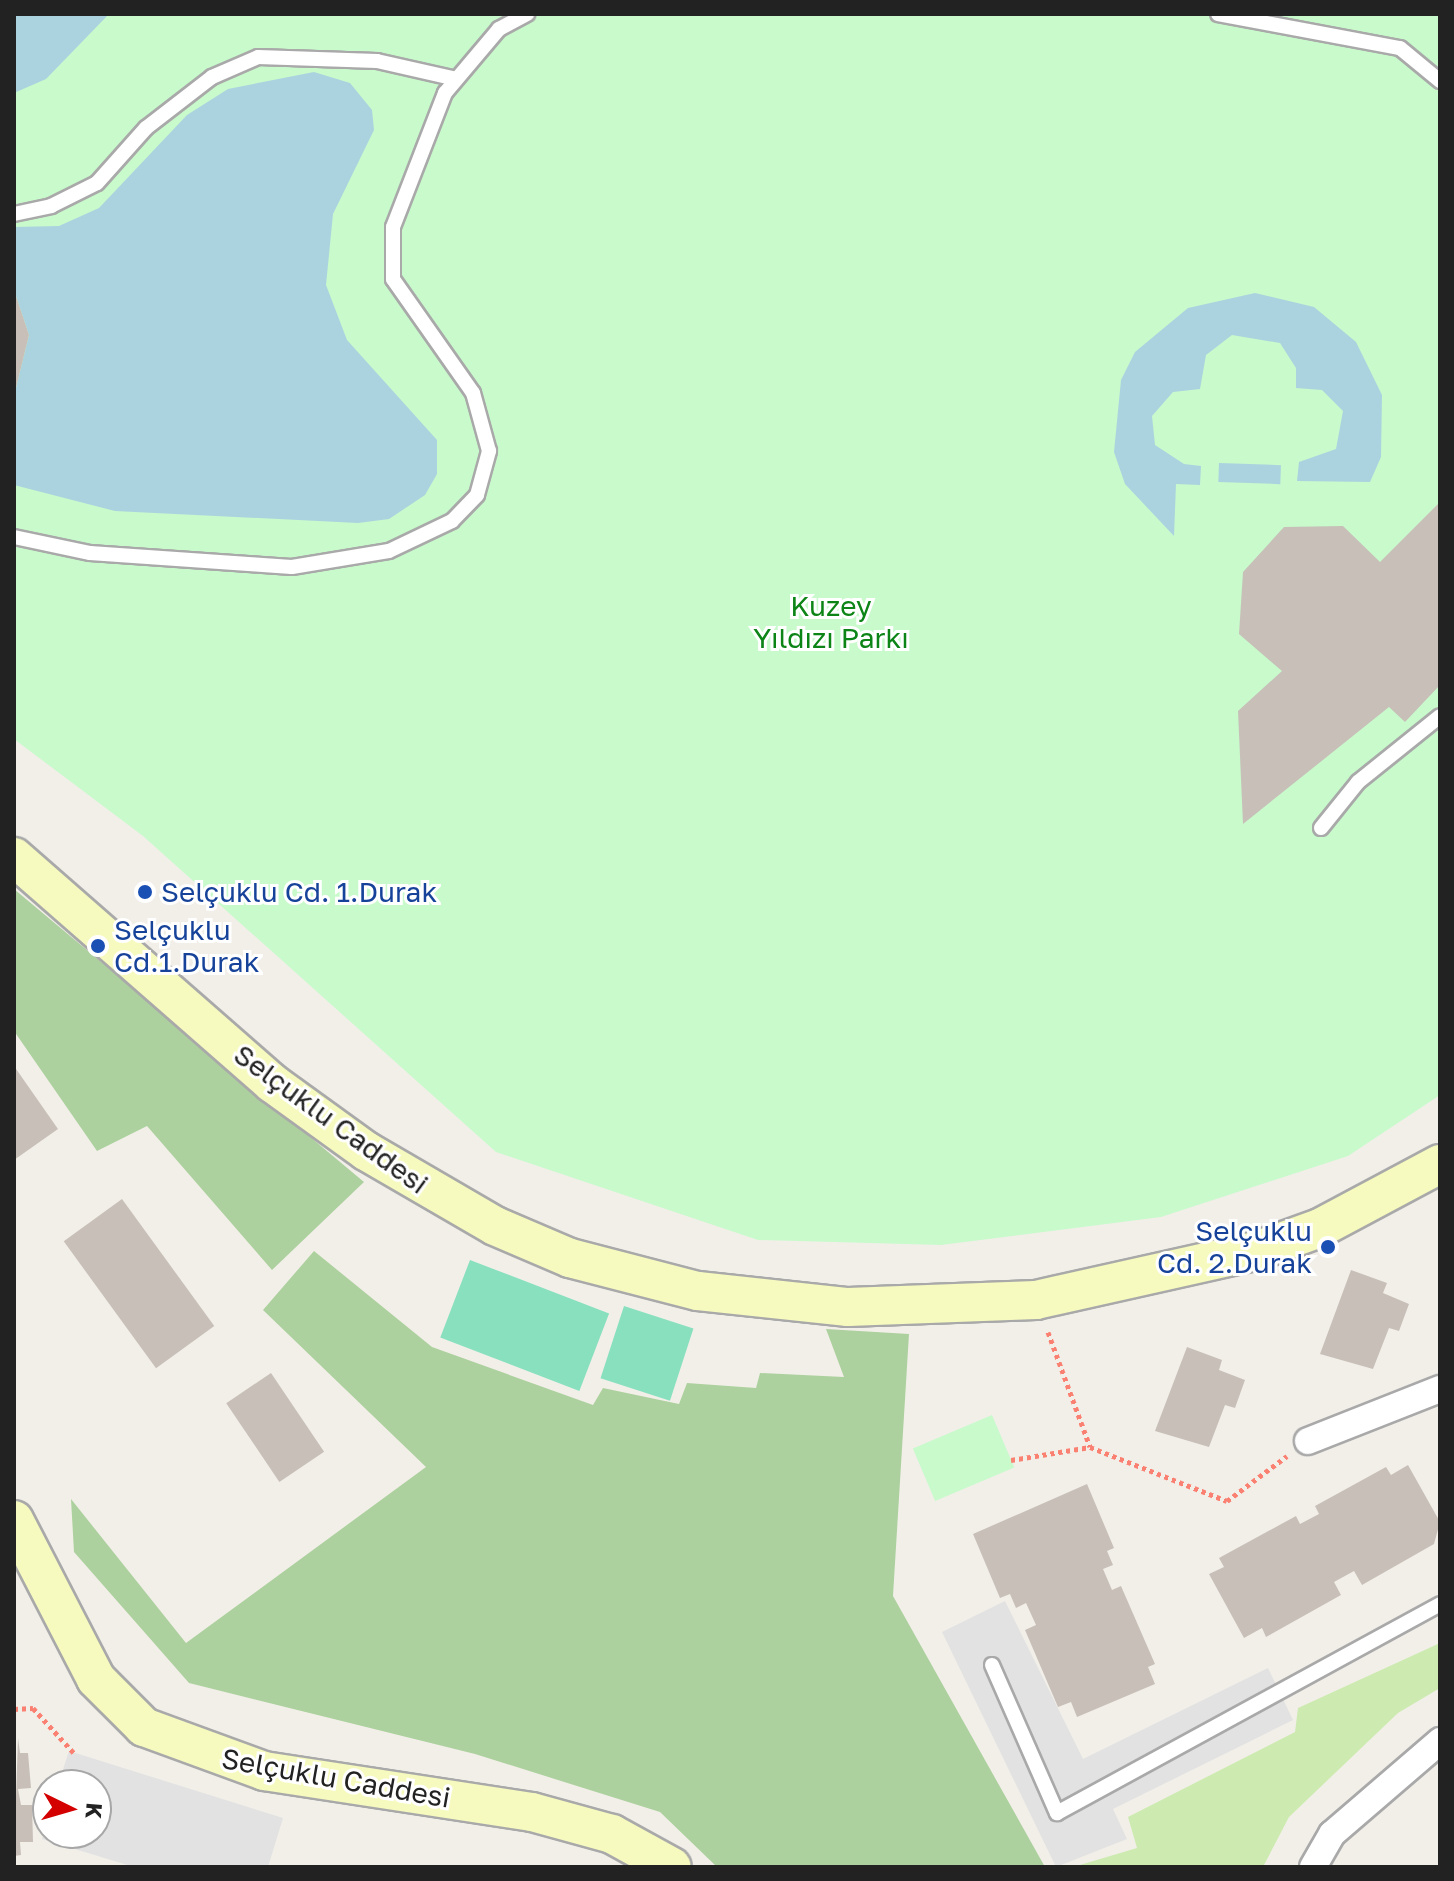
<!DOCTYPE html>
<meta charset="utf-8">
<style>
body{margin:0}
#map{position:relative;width:1454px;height:1881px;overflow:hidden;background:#f2efe9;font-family:"Golos Text",sans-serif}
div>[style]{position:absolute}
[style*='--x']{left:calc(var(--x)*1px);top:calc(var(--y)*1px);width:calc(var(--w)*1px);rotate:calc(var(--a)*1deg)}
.grass>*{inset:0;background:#cdebb0}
.forest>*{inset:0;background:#add19e}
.park>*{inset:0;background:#c8facc;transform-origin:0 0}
.pitch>*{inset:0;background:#88e0be;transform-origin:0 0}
.parking>*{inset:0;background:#e2e2e2}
.water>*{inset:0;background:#aad3df;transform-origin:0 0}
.building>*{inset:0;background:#c7bfb8;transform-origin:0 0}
.path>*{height:5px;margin-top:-2.5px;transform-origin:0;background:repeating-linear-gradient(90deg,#fa8072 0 4px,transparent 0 8px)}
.roads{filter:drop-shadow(2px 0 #a9a9a9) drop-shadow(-2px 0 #a9a9a9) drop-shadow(0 2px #a9a9a9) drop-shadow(0 -2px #a9a9a9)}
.lane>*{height:14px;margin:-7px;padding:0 7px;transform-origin:7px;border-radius:7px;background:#fff}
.street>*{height:26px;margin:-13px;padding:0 13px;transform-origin:13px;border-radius:13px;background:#fff}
.secondary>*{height:38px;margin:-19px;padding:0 19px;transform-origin:19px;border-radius:19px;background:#f7fabf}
.dots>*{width:22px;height:22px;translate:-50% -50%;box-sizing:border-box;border:4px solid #fff;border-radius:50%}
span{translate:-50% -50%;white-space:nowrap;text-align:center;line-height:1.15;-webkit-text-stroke:6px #fff;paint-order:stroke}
.park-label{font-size:28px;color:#0c8416}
.transit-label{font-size:28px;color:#164399}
.left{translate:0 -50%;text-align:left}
.right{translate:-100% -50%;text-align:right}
.street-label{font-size:28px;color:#222}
.frame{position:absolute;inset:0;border:16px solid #222;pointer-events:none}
.north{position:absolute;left:32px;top:1769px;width:80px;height:80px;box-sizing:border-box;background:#fff;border:2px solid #a7a7a7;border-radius:50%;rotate:95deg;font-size:22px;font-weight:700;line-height:32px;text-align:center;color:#222}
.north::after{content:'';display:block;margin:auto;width:28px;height:36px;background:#d40000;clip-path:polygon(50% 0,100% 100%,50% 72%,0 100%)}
</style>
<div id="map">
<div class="grass">
<div style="clip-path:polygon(1440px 1643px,1440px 1688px,1398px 1713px,1289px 1817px,1263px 1867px,1073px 1867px,1137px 1848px,1128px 1817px,1295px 1732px,1298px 1708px)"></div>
</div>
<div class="forest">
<div style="clip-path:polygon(14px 889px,364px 1182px,272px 1270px,147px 1126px,97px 1151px,14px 1031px)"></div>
<div style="clip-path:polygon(314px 1251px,432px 1347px,593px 1405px,603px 1388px,679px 1404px,687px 1383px,756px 1388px,760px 1373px,844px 1377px,826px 1329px,909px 1334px,893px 1596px,1045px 1867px,717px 1867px,660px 1812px,475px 1754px,189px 1683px,74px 1552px,71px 1499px,186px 1643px,426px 1467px,263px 1310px)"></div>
</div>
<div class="park">
<div style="clip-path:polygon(14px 14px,1440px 14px,1440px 1095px,1348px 1156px,1161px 1217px,941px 1245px,758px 1240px,496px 1152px,143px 836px,14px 739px)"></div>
<div style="left:992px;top:1415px;width:57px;height:86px;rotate:67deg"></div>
</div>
<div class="pitch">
<div style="left:470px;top:1260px;width:149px;height:83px;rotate:21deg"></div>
<div style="left:624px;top:1306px;width:73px;height:76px;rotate:18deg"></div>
</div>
<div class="parking">
<div style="clip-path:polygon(1005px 1601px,1083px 1759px,1268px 1668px,1293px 1720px,1113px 1809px,1127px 1839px,1056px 1867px,942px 1632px)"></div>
<div style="clip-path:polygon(69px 1751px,283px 1818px,268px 1867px,134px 1867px,42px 1839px,48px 1819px,48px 1833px,96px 1833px,96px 1785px,58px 1785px)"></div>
</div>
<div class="water">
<div style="clip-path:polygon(14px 14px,109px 14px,46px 79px,14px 93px)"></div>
<div style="clip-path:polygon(314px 72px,350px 83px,372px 110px,374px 130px,333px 214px,326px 285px,347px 340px,437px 440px,437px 474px,425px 495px,389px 519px,358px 523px,115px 511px,14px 485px,14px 396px,29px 335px,14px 290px,14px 227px,59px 226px,99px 208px,187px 115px,228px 89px)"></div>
<div style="clip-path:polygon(1255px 293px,1314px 307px,1356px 342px,1382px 395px,1381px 457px,1370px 482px,1297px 481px,1299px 462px,1336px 449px,1343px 411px,1322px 390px,1296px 388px,1296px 368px,1280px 343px,1232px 335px,1206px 355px,1200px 389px,1173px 392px,1152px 416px,1155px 445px,1184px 464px,1201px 466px,1200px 485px,1176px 484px,1174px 536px,1125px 484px,1114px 452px,1121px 380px,1135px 352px,1188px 308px)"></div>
<div style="left:1219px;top:463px;width:62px;height:19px;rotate:2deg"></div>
</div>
<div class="building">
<div style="clip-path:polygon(14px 290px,29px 335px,14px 396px)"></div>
<div style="clip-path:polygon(1440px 502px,1440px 685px,1405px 722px,1389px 707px,1243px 824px,1238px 711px,1282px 671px,1239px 634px,1243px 572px,1284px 527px,1343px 526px,1380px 562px)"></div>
<div style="clip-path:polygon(14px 1066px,58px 1129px,14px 1160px)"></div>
<div style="left:122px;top:1199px;width:157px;height:72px;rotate:54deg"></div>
<div style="clip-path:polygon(1351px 1270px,1387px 1283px,1383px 1293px,1409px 1304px,1399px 1331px,1389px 1328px,1373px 1369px,1320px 1354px)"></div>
<div style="clip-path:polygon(1187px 1347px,1222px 1360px,1219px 1370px,1245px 1380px,1235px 1408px,1225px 1405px,1209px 1447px,1155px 1431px)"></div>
<div style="left:271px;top:1373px;width:95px;height:54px;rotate:56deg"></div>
<div style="clip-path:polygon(1408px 1465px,1440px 1522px,1434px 1544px,1362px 1585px,1354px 1571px,1334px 1582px,1341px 1595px,1266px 1637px,1262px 1628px,1244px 1638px,1209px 1574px,1224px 1567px,1219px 1558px,1296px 1516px,1300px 1524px,1319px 1514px,1315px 1506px,1386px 1467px,1391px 1475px)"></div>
<div style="clip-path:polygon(1087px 1484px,1114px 1548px,1107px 1551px,1113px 1565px,1103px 1569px,1112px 1590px,1121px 1586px,1155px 1664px,1148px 1667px,1155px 1684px,1077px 1717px,1071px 1702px,1058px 1707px,1025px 1630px,1036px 1625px,1026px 1603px,1016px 1608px,1010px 1594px,1000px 1598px,973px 1534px)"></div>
<div style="clip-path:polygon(18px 1738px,20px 1753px,28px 1753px,31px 1788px,18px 1789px,21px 1805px,32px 1805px,33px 1842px,20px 1842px,21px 1855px,14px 1856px)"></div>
</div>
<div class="path">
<div style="--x:1048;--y:1332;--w:122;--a:69.9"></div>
<div style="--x:1011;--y:1460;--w:80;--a:-9.3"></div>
<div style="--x:1090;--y:1447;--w:147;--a:21.5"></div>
<div style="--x:1227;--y:1501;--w:75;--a:-36.9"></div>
<div style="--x:14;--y:1709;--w:19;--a:-3"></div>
<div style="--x:33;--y:1708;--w:61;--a:47.7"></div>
</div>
<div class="roads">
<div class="lane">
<div style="--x:1218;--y:14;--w:185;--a:10.6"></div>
<div style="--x:1400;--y:48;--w:52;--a:39.5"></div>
<div style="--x:14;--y:214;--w:38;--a:-12"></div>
<div style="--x:51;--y:206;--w:51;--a:-26.6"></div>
<div style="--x:97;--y:183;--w:74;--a:-48.3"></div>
<div style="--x:146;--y:128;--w:83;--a:-37.7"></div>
<div style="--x:212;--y:77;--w:50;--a:-23.5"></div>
<div style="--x:258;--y:57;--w:119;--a:1.9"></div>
<div style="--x:377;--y:61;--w:81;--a:12.8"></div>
<div style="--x:14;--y:537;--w:78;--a:11.9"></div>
<div style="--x:90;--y:553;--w:202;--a:4"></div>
<div style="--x:292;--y:567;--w:98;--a:-9.4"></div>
<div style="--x:389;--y:551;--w:70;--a:-25.5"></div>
<div style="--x:452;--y:521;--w:36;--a:-46"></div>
<div style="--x:477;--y:495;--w:46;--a:-74.7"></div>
<div style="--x:489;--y:451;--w:60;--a:-105.4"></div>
<div style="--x:473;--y:393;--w:139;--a:-125.1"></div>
<div style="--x:393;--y:279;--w:52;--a:-90"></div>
<div style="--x:393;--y:227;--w:144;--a:-68.8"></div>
<div style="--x:445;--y:93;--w:84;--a:-49.8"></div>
<div style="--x:499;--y:29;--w:32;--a:-28"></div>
<div style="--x:1321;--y:828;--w:59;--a:-51.2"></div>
<div style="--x:1358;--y:782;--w:105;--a:-38.8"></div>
<div style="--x:992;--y:1665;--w:162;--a:66.3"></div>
<div style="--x:1057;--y:1813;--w:436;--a:-28.6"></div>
</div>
<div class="street">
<div style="--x:1308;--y:1441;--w:142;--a:-21.5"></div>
<div style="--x:1313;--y:1867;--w:38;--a:-60"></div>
<div style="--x:1332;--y:1834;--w:143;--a:-40.7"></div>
</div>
<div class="secondary">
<div style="--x:14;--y:857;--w:343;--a:41.2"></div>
<div style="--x:272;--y:1083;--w:116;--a:35.9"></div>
<div style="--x:366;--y:1151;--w:149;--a:30.2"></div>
<div style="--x:495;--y:1226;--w:82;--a:23.1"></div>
<div style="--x:570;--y:1258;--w:132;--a:14.5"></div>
<div style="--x:698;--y:1291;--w:151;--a:6.1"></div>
<div style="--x:848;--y:1307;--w:188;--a:-2.1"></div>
<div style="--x:1036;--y:1300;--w:229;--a:-12.6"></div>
<div style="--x:1259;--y:1250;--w:65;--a:-19.8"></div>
<div style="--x:1320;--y:1228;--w:136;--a:-28.1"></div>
<div style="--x:14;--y:1520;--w:179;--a:62.7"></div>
<div style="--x:96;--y:1679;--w:68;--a:45"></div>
<div style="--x:144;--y:1727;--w:128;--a:20.1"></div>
<div style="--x:264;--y:1771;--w:271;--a:8.7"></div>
<div style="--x:532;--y:1812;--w:83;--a:15.4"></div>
<div style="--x:612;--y:1834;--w:68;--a:28.8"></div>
</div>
</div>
<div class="dots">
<div style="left:145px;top:892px;background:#1a4fb4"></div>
<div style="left:98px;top:946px;background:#1a4fb4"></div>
<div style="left:1328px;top:1247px;background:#1a4fb4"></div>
</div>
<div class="park-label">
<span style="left:831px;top:622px">Kuzey<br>Yıldızı Parkı</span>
</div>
<div class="transit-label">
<span class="left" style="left:161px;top:892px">Selçuklu Cd. 1.Durak</span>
<span class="left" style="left:114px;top:946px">Selçuklu<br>Cd.1.Durak</span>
<span class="right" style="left:1312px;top:1247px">Selçuklu<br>Cd. 2.Durak</span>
</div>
<div class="street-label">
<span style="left:331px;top:1119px;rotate:36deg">Selçuklu Caddesi</span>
<span style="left:336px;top:1778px;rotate:10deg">Selçuklu Caddesi</span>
</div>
<div class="frame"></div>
<div class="north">K</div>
</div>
